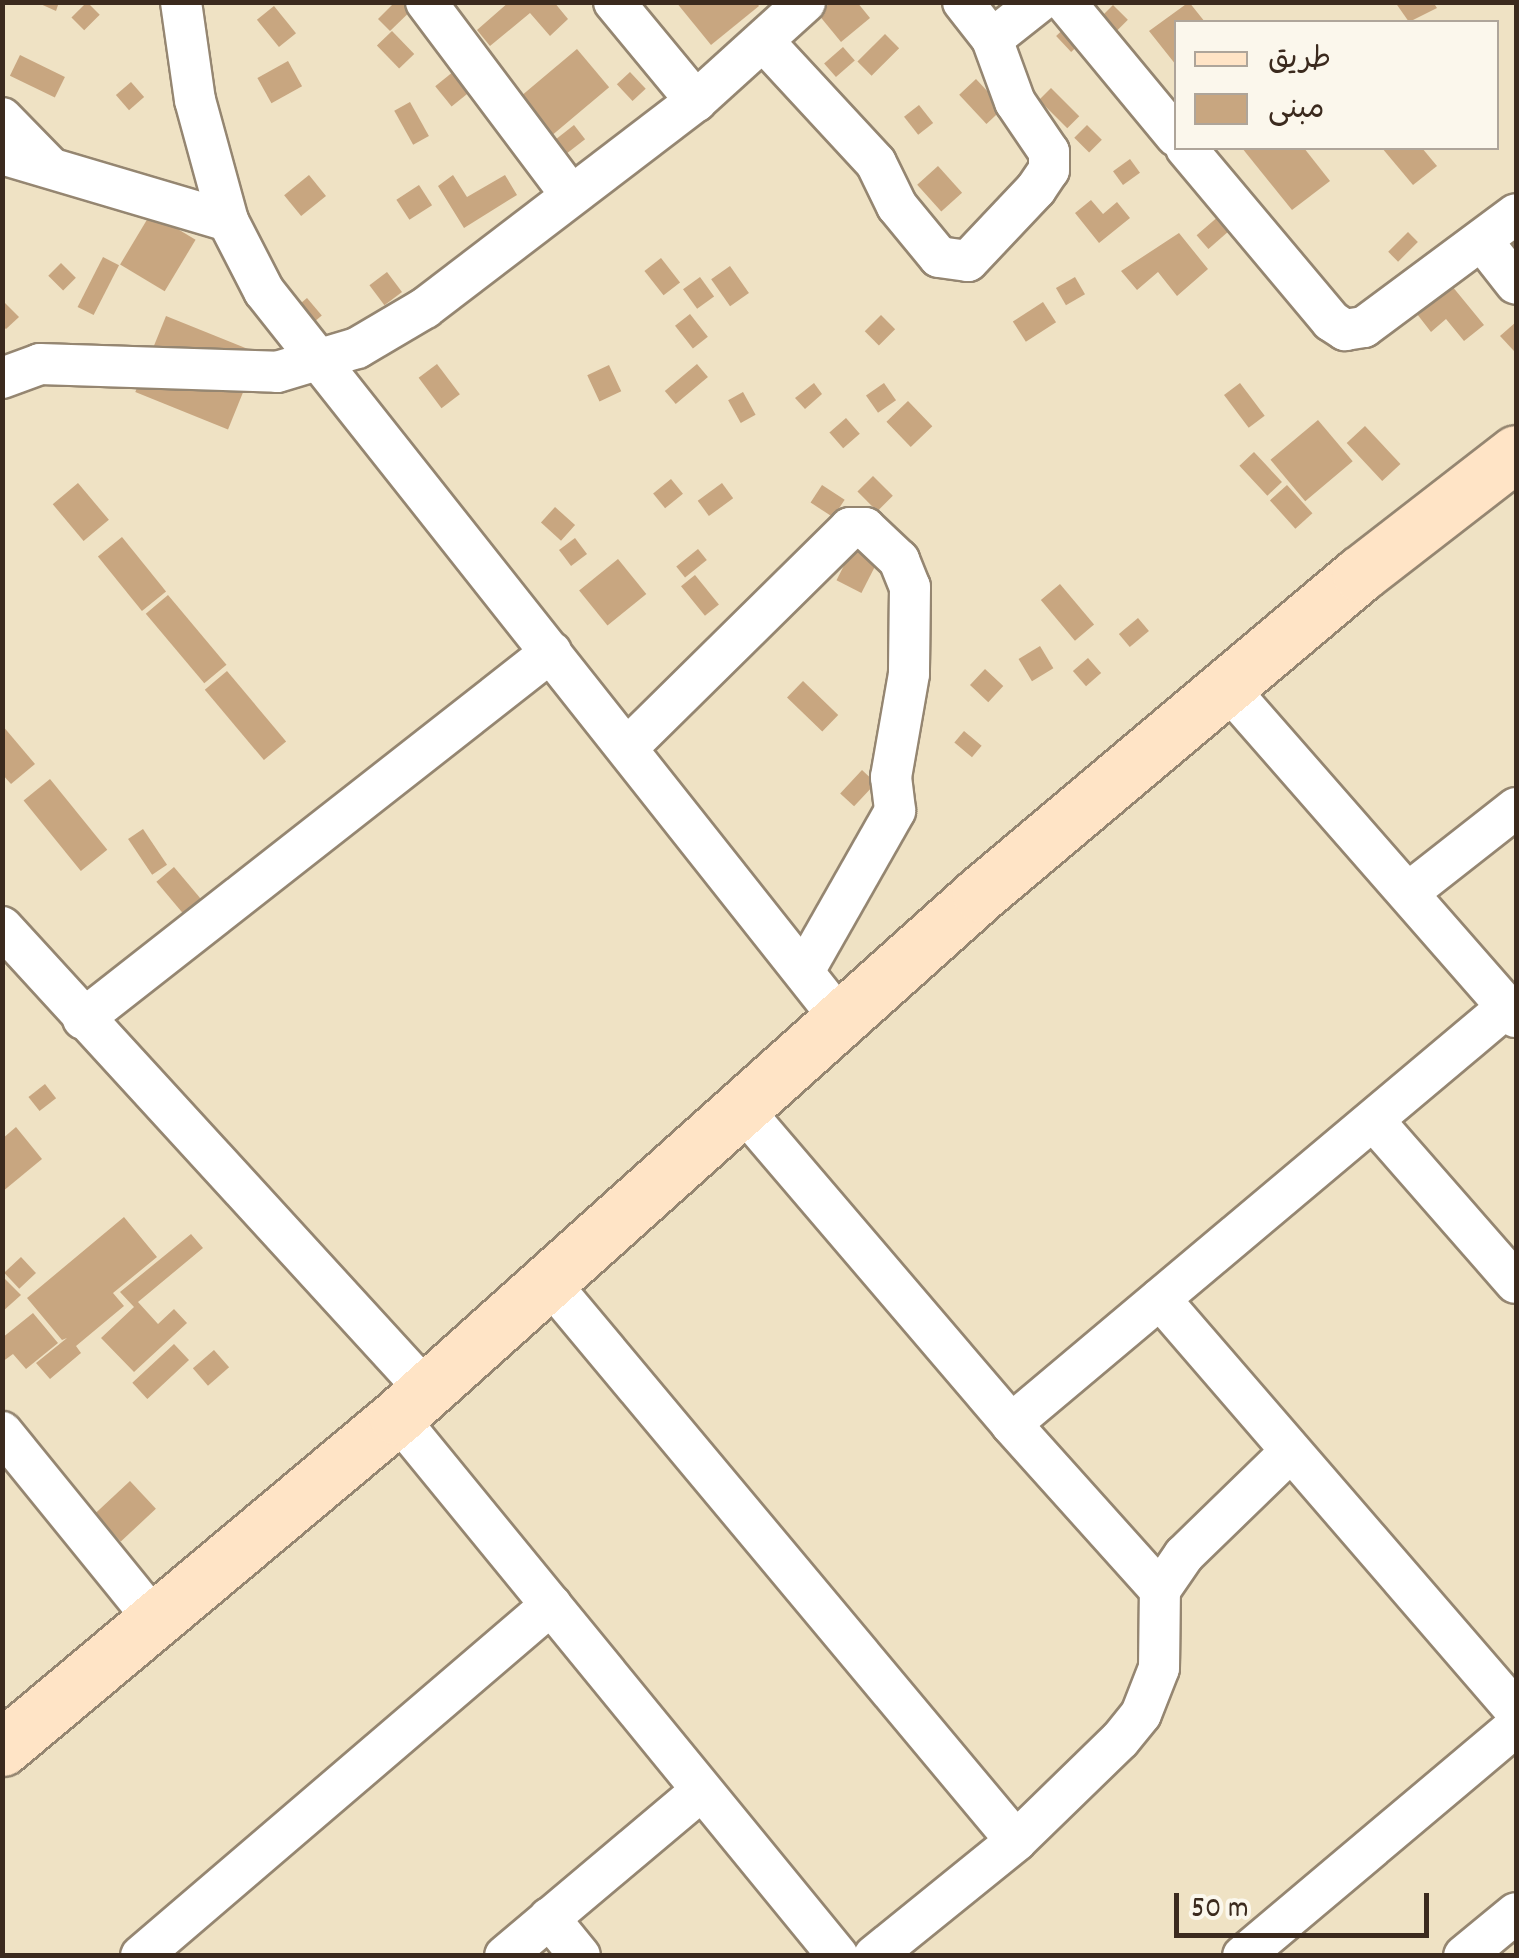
<!DOCTYPE html>
<meta charset="utf-8">
<style>
body{margin:0}
#map{position:relative;width:1519px;height:1958px;overflow:hidden;background:#efe2c4;font-family:Dekko,"Playpen Sans Arabic",sans-serif}
div>[style]{position:absolute}
[style*='--x']{left:calc(var(--x)*1px);top:calc(var(--y)*1px);width:calc(var(--w)*1px);rotate:calc(var(--a)*1deg)}
.building>*{inset:0;background:#c8a680;transform-origin:0 0}
.roads{filter:drop-shadow(2px 0 #958671) drop-shadow(-2px 0 #958671) drop-shadow(0 2px #958671) drop-shadow(0 -2px #958671)}
.street>*{height:40px;margin:-20px;padding:0 20px;transform-origin:20px;border-radius:20px;background:#fff}
.secondary>*{height:55px;margin:-27.5px;padding:0 27.5px;transform-origin:27.5px;border-radius:27.5px;background:#ffe4c6}
span{translate:-50% -50%;white-space:nowrap;text-align:center;line-height:1.15;-webkit-text-stroke:9px #fbf7ec;paint-order:stroke}
.frame{position:absolute;inset:0;border:5px solid #3b2a1e;pointer-events:none}
.legend{position:absolute;left:1174px;top:20px;width:325px;height:130px;box-sizing:border-box;background:#fbf7ec;border:2px solid #aea59a;margin:0;padding:12px 18px;list-style:none;font-size:30px;color:#3b2a1e}
.legend li{display:flex;align-items:center;gap:20px;height:50px}
.legend b{width:50px;border:2px solid #aea59a}
.scale{position:absolute;left:1174px;top:1893px;width:255px;height:45px;box-sizing:border-box;border:5px solid #3b2a1e;border-top:0;padding-left:12px;font-size:30px;line-height:35px;white-space:nowrap;color:#3b2a1e;-webkit-text-stroke:8px #fbf7ec;paint-order:stroke}
</style>
<div id="map">
<div class="building">
<div style="clip-path:polygon(36px 2px,59px 2px,56px 11px)"></div>
<div style="left:87px;top:2px;width:18px;height:22px;rotate:45deg"></div>
<div style="clip-path:polygon(395px 2px,420px 2px,390px 31px,378px 19px)"></div>
<div style="clip-path:polygon(509px 2px,554px 2px,568px 19px,550px 36px,530px 13px,490px 46px,477px 30px)"></div>
<div style="clip-path:polygon(676px 2px,756px 2px,759px 6px,711px 45px)"></div>
<div style="clip-path:polygon(831px 2px,857px 2px,870px 18px,841px 42px,818px 14px)"></div>
<div style="clip-path:polygon(1189px 2px,1205px 22px,1176px 22px,1176px 65px,1149px 31px)"></div>
<div style="clip-path:polygon(1395px 2px,1433px 2px,1437px 8px,1409px 22px)"></div>
<div style="left:1113px;top:5px;width:21px;height:25px;rotate:45deg"></div>
<div style="left:274px;top:6px;width:35px;height:22px;rotate:51deg"></div>
<div style="left:1070px;top:23px;width:22px;height:19px;rotate:47deg"></div>
<div style="left:392px;top:31px;width:32px;height:21px;rotate:46deg"></div>
<div style="left:885px;top:34px;width:20px;height:39px;rotate:45deg"></div>
<div style="left:843px;top:47px;width:18px;height:25px;rotate:49deg"></div>
<div style="left:577px;top:49px;width:50px;height:78px;rotate:50deg"></div>
<div style="left:20px;top:55px;width:50px;height:23px;rotate:26deg"></div>
<div style="left:288px;top:61px;width:29px;height:35px;rotate:61deg"></div>
<div style="left:464px;top:63px;width:26px;height:37px;rotate:51deg"></div>
<div style="left:630px;top:72px;width:23px;height:18px;rotate:47deg"></div>
<div style="left:976px;top:79px;width:40px;height:23px;rotate:47deg"></div>
<div style="left:131px;top:82px;width:20px;height:20px;rotate:49deg"></div>
<div style="left:1051px;top:88px;width:40px;height:17px;rotate:45deg"></div>
<div style="left:410px;top:102px;width:39px;height:18px;rotate:61deg"></div>
<div style="left:919px;top:105px;width:23px;height:19px;rotate:52deg"></div>
<div style="left:574px;top:125px;width:18px;height:23px;rotate:52deg"></div>
<div style="left:1087px;top:125px;width:21px;height:18px;rotate:45deg"></div>
<div style="clip-path:polygon(1242px 148px,1304px 148px,1330px 181px,1292px 210px)"></div>
<div style="clip-path:polygon(1382px 148px,1422px 148px,1437px 166px,1413px 185px)"></div>
<div style="left:1130px;top:159px;width:17px;height:21px;rotate:54deg"></div>
<div style="left:938px;top:166px;width:36px;height:28px;rotate:48deg"></div>
<div style="left:309px;top:175px;width:27px;height:32px;rotate:51deg"></div>
<div style="clip-path:polygon(453px 175px,467px 197px,505px 175px,517px 195px,464px 228px,438px 186px)"></div>
<div style="left:419px;top:185px;width:24px;height:27px;rotate:57deg"></div>
<div style="clip-path:polygon(1091px 200px,1103px 214px,1117px 202px,1130px 218px,1099px 243px,1075px 213px)"></div>
<div style="left:151px;top:213px;width:52px;height:60px;rotate:31deg"></div>
<div style="left:1220px;top:215px;width:18px;height:31px;rotate:49deg"></div>
<div style="left:1408px;top:232px;width:14px;height:28px;rotate:45deg"></div>
<div style="clip-path:polygon(1179px 233px,1208px 269px,1177px 296px,1158px 272px,1137px 290px,1121px 271px)"></div>
<div style="left:103px;top:257px;width:18px;height:56px;rotate:27deg"></div>
<div style="left:661px;top:258px;width:31px;height:21px;rotate:52deg"></div>
<div style="left:61px;top:263px;width:21px;height:18px;rotate:45deg"></div>
<div style="left:730px;top:266px;width:33px;height:23px;rotate:55deg"></div>
<div style="left:387px;top:272px;width:25px;height:22px;rotate:53deg"></div>
<div style="left:700px;top:277px;width:24px;height:21px;rotate:54deg"></div>
<div style="left:1075px;top:277px;width:20px;height:22px;rotate:60deg"></div>
<div style="clip-path:polygon(1452px 286px,1484px 325px,1464px 341px,1446px 319px,1431px 332px,1417px 314px)"></div>
<div style="left:307px;top:298px;width:23px;height:34px;rotate:50deg"></div>
<div style="clip-path:polygon(2px 300px,19px 317px,6px 329px,2px 326px)"></div>
<div style="left:1043px;top:302px;width:24px;height:36px;rotate:57deg"></div>
<div style="left:690px;top:314px;width:29px;height:19px;rotate:52deg"></div>
<div style="left:881px;top:315px;width:20px;height:23px;rotate:45deg"></div>
<div style="left:166px;top:316px;width:100px;height:82px;rotate:22deg"></div>
<div style="clip-path:polygon(1516px 322px,1516px 349px,1514px 351px,1500px 336px)"></div>
<div style="left:437px;top:364px;width:38px;height:23px;rotate:53deg"></div>
<div style="left:697px;top:364px;width:17px;height:42px;rotate:50deg"></div>
<div style="left:609px;top:365px;width:29px;height:24px;rotate:65deg"></div>
<div style="clip-path:polygon(814px 383px,822px 394px,805px 409px,795px 398px)"></div>
<div style="left:884px;top:383px;width:21px;height:22px;rotate:55deg"></div>
<div style="left:1240px;top:383px;width:41px;height:20px;rotate:53deg"></div>
<div style="left:743px;top:392px;width:26px;height:17px;rotate:61deg"></div>
<div style="left:908px;top:401px;width:35px;height:30px;rotate:46deg"></div>
<div style="left:846px;top:418px;width:21px;height:22px;rotate:49deg"></div>
<div style="left:1318px;top:420px;width:54px;height:62px;rotate:50deg"></div>
<div style="left:1365px;top:426px;width:52px;height:25px;rotate:47deg"></div>
<div style="left:1254px;top:452px;width:41px;height:20px;rotate:47deg"></div>
<div style="left:873px;top:476px;width:28px;height:22px;rotate:45deg"></div>
<div style="left:671px;top:479px;width:19px;height:23px;rotate:51deg"></div>
<div style="left:78px;top:483px;width:48px;height:33px;rotate:50deg"></div>
<div style="left:722px;top:483px;width:19px;height:30px;rotate:54deg"></div>
<div style="left:822px;top:485px;width:27px;height:21px;rotate:33deg"></div>
<div style="left:1287px;top:485px;width:38px;height:23px;rotate:48deg"></div>
<div style="left:555px;top:507px;width:27px;height:21px;rotate:42deg"></div>
<div style="left:122px;top:537px;width:70px;height:31px;rotate:51deg"></div>
<div style="left:575px;top:538px;width:20px;height:20px;rotate:53deg"></div>
<div style="left:856px;top:542px;width:28px;height:43px;rotate:27deg"></div>
<div style="left:698px;top:549px;width:14px;height:28px;rotate:51deg"></div>
<div style="left:618px;top:559px;width:45px;height:50px;rotate:51deg"></div>
<div style="left:695px;top:575px;width:38px;height:18px;rotate:51deg"></div>
<div style="left:1060px;top:584px;width:53px;height:25px;rotate:50deg"></div>
<div style="left:168px;top:595px;width:91px;height:29px;rotate:50deg"></div>
<div style="left:1138px;top:618px;width:17px;height:25px;rotate:50deg"></div>
<div style="left:1040px;top:646px;width:26px;height:25px;rotate:59deg"></div>
<div style="left:1088px;top:658px;width:20px;height:20px;rotate:49deg"></div>
<div style="left:985px;top:669px;width:25px;height:22px;rotate:43deg"></div>
<div style="left:227px;top:671px;width:92px;height:29px;rotate:50deg"></div>
<div style="left:803px;top:681px;width:49px;height:23px;rotate:44deg"></div>
<div style="clip-path:polygon(2px 725px,35px 764px,11px 784px,2px 774px)"></div>
<div style="left:964px;top:731px;width:23px;height:15px;rotate:40deg"></div>
<div style="left:862px;top:770px;width:19px;height:32px;rotate:43deg"></div>
<div style="left:50px;top:779px;width:91px;height:34px;rotate:51deg"></div>
<div style="left:143px;top:829px;width:43px;height:18px;rotate:56deg"></div>
<div style="left:174px;top:867px;width:51px;height:23px;rotate:50deg"></div>
<div style="left:45px;top:1084px;width:18px;height:21px;rotate:52deg"></div>
<div style="clip-path:polygon(16px 1127px,42px 1159px,2px 1192px,2px 1139px)"></div>
<div style="clip-path:polygon(124px 1217px,157px 1257px,113px 1293px,124px 1306px,76px 1346px,81px 1353px,50px 1379px,36px 1363px,67px 1338px,62px 1340px,27px 1298px)"></div>
<div style="clip-path:polygon(191px 1234px,203px 1248px,138px 1302px,158px 1324px,174px 1309px,187px 1323px,134px 1372px,101px 1338px,134px 1307px,120px 1292px)"></div>
<div style="left:21px;top:1257px;width:22px;height:23px;rotate:47deg"></div>
<div style="clip-path:polygon(2px 1276px,21px 1295px,2px 1312px)"></div>
<div style="clip-path:polygon(33px 1313px,58px 1343px,26px 1369px,13px 1354px,2px 1362px,2px 1338px)"></div>
<div style="left:174px;top:1344px;width:22px;height:57px;rotate:47deg"></div>
<div style="left:214px;top:1350px;width:23px;height:28px;rotate:49deg"></div>
<div style="left:130px;top:1481px;width:38px;height:48px;rotate:47deg"></div>
</div>
<div class="roads">
<div class="street">
<div style="--x:181;--y:2;--w:99;--a:81.9"></div>
<div style="--x:195;--y:100;--w:125;--a:74.7"></div>
<div style="--x:228;--y:221;--w:79;--a:62.8"></div>
<div style="--x:264;--y:291;--w:931;--a:51.63"></div>
<div style="--x:426;--y:2;--w:241;--a:53.1"></div>
<div style="--x:614;--y:2;--w:129;--a:50.4"></div>
<div style="--x:1065;--y:2;--w:174;--a:50.4"></div>
<div style="--x:992;--y:39;--w:60;--a:-38.2"></div>
<div style="--x:765;--y:43;--w:163;--a:47.2"></div>
<div style="--x:876;--y:163;--w:48;--a:64"></div>
<div style="--x:897;--y:206;--w:66;--a:50.5"></div>
<div style="--x:939;--y:257;--w:29;--a:8"></div>
<div style="--x:968;--y:261;--w:99;--a:-46.6"></div>
<div style="--x:1036;--y:189;--w:23;--a:-56"></div>
<div style="--x:1049;--y:170;--w:18;--a:-90"></div>
<div style="--x:1049;--y:152;--w:60;--a:-124.2"></div>
<div style="--x:1015;--y:102;--w:67;--a:-110.1"></div>
<div style="--x:992;--y:39;--w:47;--a:-128.1"></div>
<div style="--x:2;--y:118;--w:67;--a:45.6"></div>
<div style="--x:1186;--y:148;--w:226;--a:50"></div>
<div style="--x:1331;--y:321;--w:17;--a:33"></div>
<div style="--x:1345;--y:330;--w:19;--a:-9"></div>
<div style="--x:1364;--y:327;--w:189;--a:-36.6"></div>
<div style="--x:2;--y:154;--w:236;--a:16.5"></div>
<div style="--x:1483;--y:242;--w:53;--a:51.8"></div>
<div style="--x:2;--y:378;--w:40;--a:-20.2"></div>
<div style="--x:40;--y:364;--w:237;--a:1.9"></div>
<div style="--x:277;--y:372;--w:84;--a:-16.7"></div>
<div style="--x:357;--y:348;--w:79;--a:-30.5"></div>
<div style="--x:425;--y:308;--w:341;--a:-37.4"></div>
<div style="--x:696;--y:101;--w:147;--a:-42.2"></div>
<div style="--x:1226;--y:686;--w:440;--a:48.8"></div>
<div style="--x:628;--y:747;--w:312;--a:-44.6"></div>
<div style="--x:850;--y:528;--w:15;--a:0"></div>
<div style="--x:865;--y:528;--w:47;--a:43.3"></div>
<div style="--x:899;--y:560;--w:29;--a:68"></div>
<div style="--x:910;--y:587;--w:87;--a:90.7"></div>
<div style="--x:909;--y:674;--w:105;--a:99.9"></div>
<div style="--x:891;--y:777;--w:34;--a:83"></div>
<div style="--x:895;--y:811;--w:184;--a:119.6"></div>
<div style="--x:1409;--y:892;--w:136;--a:-38.1"></div>
<div style="--x:2;--y:927;--w:628;--a:47.52"></div>
<div style="--x:83;--y:1019;--w:595;--a:-38.1"></div>
<div style="--x:744;--y:1111;--w:411;--a:49.5"></div>
<div style="--x:1011;--y:1424;--w:648;--a:-40.05"></div>
<div style="--x:1374;--y:1121;--w:215;--a:48.8"></div>
<div style="--x:549;--y:1282;--w:728;--a:50.12"></div>
<div style="--x:1160;--y:1299;--w:544;--a:49.17"></div>
<div style="--x:397;--y:1417;--w:696;--a:50.71"></div>
<div style="--x:2;--y:1432;--w:242;--a:50.9"></div>
<div style="--x:1160;--y:1590;--w:42;--a:-55.6"></div>
<div style="--x:1184;--y:1555;--w:148;--a:-44.2"></div>
<div style="--x:549;--y:1918;--w:49;--a:50.8"></div>
<div style="--x:141;--y:1956;--w:540;--a:-40.57"></div>
<div style="--x:505;--y:1956;--w:256;--a:-40.1"></div>
<div style="--x:874;--y:1956;--w:183;--a:-39"></div>
<div style="--x:1016;--y:1841;--w:145;--a:-44.2"></div>
<div style="--x:1120;--y:1740;--w:33;--a:-51"></div>
<div style="--x:1141;--y:1714;--w:49;--a:-68.6"></div>
<div style="--x:1159;--y:1668;--w:78;--a:-89.3"></div>
<div style="--x:1160;--y:1590;--w:223;--a:-131.9"></div>
<div style="--x:1243;--y:1956;--w:357;--a:-40.1"></div>
<div style="--x:1464;--y:1956;--w:67;--a:-39.6"></div>
</div>
<div class="secondary">
<div style="--x:2;--y:1748;--w:515;--a:-39.96"></div>
<div style="--x:397;--y:1417;--w:783;--a:-41.89"></div>
<div style="--x:980;--y:894;--w:497;--a:-40.1"></div>
<div style="--x:1360;--y:574;--w:197;--a:-37.8"></div>
</div>
</div>
<div class="frame"></div>
<ul class="legend">
<li><b style="height:12px;background:#ffe4c6"></b>طريق</li>
<li><b style="height:28px;background:#c8a680"></b>مبنى</li>
</ul>
<div class="scale">50 m</div>
</div>
